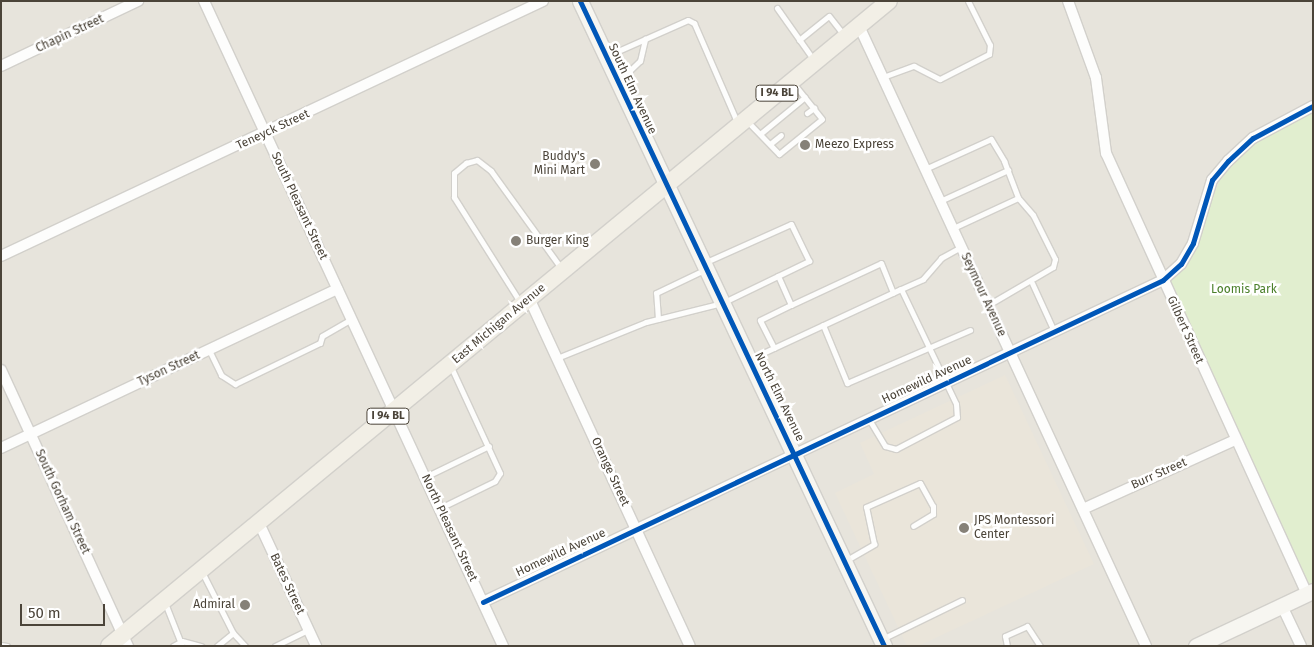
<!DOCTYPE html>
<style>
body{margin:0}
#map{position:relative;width:1314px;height:647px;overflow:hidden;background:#f4f2ee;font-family:"Fira Sans",sans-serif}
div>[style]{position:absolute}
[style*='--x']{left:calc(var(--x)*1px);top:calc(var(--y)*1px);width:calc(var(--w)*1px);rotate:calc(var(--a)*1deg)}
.residential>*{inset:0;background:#e7e4dc;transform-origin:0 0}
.education>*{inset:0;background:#eae5da}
.green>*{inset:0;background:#e1eecf}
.roads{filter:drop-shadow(1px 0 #d2d0cb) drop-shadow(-1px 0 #d2d0cb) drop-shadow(0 1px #d2d0cb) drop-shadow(0 -1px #d2d0cb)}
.lane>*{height:5px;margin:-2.5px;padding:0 2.5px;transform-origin:2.5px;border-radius:2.5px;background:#fdfdfc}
.street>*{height:10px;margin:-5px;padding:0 5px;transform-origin:5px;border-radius:5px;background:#fdfdfc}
.secondary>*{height:15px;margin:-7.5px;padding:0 7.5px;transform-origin:7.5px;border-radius:7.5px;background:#f7f6f1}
.primary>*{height:16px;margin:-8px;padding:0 8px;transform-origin:8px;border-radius:8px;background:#f2efe6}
.cycleway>*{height:5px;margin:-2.5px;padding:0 2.5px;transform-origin:2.5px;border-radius:2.5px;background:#0057b8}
.dots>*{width:14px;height:14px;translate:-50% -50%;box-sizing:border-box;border:2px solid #fff;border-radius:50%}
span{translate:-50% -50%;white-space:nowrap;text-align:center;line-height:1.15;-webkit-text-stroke:5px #fff;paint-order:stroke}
.shield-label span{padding:1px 4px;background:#fff;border:1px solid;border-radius:4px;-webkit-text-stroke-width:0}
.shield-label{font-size:11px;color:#4b4439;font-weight:700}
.street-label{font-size:12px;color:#4b4439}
.poi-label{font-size:12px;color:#4b4439}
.left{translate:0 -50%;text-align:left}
.right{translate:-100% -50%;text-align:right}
.park-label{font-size:12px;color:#4a7f2a}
.frame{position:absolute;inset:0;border:2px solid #4b4439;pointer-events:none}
.scale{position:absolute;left:20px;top:604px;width:85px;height:22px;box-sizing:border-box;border:2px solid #4b4439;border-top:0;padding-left:6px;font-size:15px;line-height:18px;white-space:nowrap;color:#4b4439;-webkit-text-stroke:4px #fff;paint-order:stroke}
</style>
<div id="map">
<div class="residential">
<div style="left:1px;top:1px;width:1312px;height:645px"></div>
</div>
<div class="education">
<div style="clip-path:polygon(1005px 375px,1094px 564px,918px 646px,907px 646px,835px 493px,874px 474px,860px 443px)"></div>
</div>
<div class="green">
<div style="clip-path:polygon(1313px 107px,1313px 591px,1307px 594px,1163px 280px,1193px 243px,1228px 161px)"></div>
</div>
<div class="roads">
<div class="lane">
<div style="--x:777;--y:8;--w:62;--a:54.8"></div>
<div style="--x:799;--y:40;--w:38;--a:-39"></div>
<div style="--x:829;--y:16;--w:24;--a:52"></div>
<div style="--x:609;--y:55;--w:86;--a:-23.9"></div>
<div style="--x:688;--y:20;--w:7;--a:27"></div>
<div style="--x:694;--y:23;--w:108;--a:66.5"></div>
<div style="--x:883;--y:77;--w:33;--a:-20"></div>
<div style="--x:914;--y:66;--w:29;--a:27"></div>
<div style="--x:940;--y:79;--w:55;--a:-27"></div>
<div style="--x:989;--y:54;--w:9;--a:-84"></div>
<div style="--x:990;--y:45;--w:49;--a:-116.6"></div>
<div style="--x:620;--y:80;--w:28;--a:-44"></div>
<div style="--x:640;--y:61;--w:23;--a:-77"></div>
<div style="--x:807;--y:113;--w:9;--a:-36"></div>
<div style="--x:747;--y:121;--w:46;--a:45.9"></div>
<div style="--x:779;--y:154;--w:55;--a:-39.1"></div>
<div style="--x:822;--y:119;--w:45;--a:-128.7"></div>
<div style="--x:760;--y:134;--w:58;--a:-39.4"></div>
<div style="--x:770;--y:144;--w:14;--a:-39"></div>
<div style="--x:925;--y:169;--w:72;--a:-24.4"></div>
<div style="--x:991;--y:139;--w:26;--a:59"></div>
<div style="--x:1004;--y:161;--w:40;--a:69"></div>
<div style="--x:1018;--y:198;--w:72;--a:155.2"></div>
<div style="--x:940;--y:201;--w:75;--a:-24.5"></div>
<div style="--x:1032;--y:283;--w:53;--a:65.4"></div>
<div style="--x:901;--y:289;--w:24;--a:-24"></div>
<div style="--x:923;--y:279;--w:28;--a:-49"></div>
<div style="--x:941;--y:258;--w:23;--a:-29"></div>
<div style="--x:520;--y:302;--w:124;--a:-122.2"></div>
<div style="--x:454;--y:197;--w:24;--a:-90"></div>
<div style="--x:454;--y:173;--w:16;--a:-40"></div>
<div style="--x:466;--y:163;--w:11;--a:-15"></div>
<div style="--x:477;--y:160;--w:18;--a:38"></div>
<div style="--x:491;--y:171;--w:120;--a:54.2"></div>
<div style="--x:791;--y:305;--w:99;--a:-25"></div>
<div style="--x:881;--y:263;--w:32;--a:68"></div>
<div style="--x:988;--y:305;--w:75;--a:-30.3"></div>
<div style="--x:1053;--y:267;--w:8;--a:-76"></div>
<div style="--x:1055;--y:259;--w:49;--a:-116.6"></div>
<div style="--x:1033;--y:215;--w:23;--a:-131"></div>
<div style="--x:658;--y:319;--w:26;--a:-94"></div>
<div style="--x:656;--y:293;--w:55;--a:-25.6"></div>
<div style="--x:823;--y:325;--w:63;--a:67.5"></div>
<div style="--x:847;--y:383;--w:134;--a:-23.3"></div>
<div style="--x:774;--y:348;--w:31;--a:-117"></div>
<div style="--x:760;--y:320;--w:34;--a:-26"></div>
<div style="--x:791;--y:305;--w:32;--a:-114"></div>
<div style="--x:209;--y:350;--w:28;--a:64"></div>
<div style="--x:221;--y:375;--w:17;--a:33"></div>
<div style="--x:235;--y:384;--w:94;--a:-25.8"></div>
<div style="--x:320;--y:343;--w:7;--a:-74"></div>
<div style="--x:322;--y:336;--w:34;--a:-30"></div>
<div style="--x:557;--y:358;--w:96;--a:-22"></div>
<div style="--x:646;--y:322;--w:78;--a:-14"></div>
<div style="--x:722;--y:303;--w:97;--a:-25.8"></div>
<div style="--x:809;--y:261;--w:41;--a:-115.9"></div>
<div style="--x:791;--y:224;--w:93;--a:155.9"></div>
<div style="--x:750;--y:359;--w:166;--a:-24.9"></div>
<div style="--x:901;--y:289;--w:127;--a:64.4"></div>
<div style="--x:956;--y:404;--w:13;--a:86"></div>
<div style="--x:957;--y:417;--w:69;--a:152.3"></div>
<div style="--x:896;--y:449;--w:11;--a:-165"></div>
<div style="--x:885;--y:446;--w:31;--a:-121"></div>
<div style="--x:425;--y:477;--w:71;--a:-25.8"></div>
<div style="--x:440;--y:508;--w:61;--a:-26.1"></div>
<div style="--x:495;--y:481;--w:9;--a:-58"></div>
<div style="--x:500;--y:473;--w:117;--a:-114.8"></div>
<div style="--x:845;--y:561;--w:34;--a:-30"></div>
<div style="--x:874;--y:544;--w:38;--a:-102"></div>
<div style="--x:866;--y:507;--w:59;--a:-24"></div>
<div style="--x:920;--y:483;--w:26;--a:61"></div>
<div style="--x:933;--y:506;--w:8;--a:90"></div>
<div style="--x:933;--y:514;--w:23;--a:149"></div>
<div style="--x:202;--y:572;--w:68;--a:63.1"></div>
<div style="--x:233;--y:633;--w:21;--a:141"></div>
<div style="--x:165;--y:603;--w:46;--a:68.4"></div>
<div style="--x:233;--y:633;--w:18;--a:47"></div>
<div style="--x:882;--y:639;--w:89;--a:-26"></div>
<div style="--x:1;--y:645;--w:6;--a:9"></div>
<div style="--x:173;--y:646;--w:10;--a:-29"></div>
<div style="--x:182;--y:641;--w:20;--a:15"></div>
<div style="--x:275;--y:646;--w:37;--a:-26"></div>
<div style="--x:1007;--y:646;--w:10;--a:-101"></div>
<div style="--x:1005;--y:636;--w:24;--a:-24"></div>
<div style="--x:1027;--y:626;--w:24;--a:57"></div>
</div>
<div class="street">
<div style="--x:204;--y:1;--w:711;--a:65.13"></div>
<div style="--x:1068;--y:1;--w:82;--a:70"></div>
<div style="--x:1096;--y:78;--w:76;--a:82.4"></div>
<div style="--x:1106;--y:153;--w:485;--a:65.5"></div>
<div style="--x:859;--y:26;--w:683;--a:65.16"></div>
<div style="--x:1;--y:66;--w:152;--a:-25.4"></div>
<div style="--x:1;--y:256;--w:599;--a:-25.2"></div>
<div style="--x:529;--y:298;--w:383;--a:65.2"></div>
<div style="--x:1;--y:370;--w:304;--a:65.3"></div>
<div style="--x:1;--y:448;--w:372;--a:-25.3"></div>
<div style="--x:1083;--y:509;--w:167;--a:-24.4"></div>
<div style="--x:259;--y:523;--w:136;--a:65.1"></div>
<div style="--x:483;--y:602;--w:752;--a:-25.34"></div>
<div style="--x:1163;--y:280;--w:24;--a:-42"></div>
<div style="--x:1181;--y:264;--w:24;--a:-60"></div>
<div style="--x:1193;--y:243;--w:66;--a:-73.2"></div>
<div style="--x:1212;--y:180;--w:25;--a:-50"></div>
<div style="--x:1228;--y:161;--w:34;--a:-43"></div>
<div style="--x:1253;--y:138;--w:68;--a:-28.1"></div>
<div style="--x:1282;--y:606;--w:44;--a:64.6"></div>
</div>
<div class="secondary">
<div style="--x:580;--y:1;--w:713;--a:64.76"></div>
<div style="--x:1196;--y:646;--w:129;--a:-25.2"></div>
</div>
<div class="primary">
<div style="--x:109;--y:646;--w:1012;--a:-39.59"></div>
</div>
</div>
<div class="cycleway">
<div style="--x:580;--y:1;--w:713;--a:64.76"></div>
<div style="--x:483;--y:602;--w:752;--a:-25.34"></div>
<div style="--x:1163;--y:280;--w:24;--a:-42"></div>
<div style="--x:1181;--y:264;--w:24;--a:-60"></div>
<div style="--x:1193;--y:243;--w:66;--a:-73.2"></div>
<div style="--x:1212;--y:180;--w:25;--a:-50"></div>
<div style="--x:1228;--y:161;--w:34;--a:-43"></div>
<div style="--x:1253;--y:138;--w:68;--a:-28.1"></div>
</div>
<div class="dots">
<div style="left:805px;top:145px;background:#868178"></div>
<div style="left:595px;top:164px;background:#868178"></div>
<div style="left:516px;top:241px;background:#868178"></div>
<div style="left:964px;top:528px;background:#868178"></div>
<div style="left:245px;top:605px;background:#868178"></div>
</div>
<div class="shield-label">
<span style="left:777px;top:93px">I 94 BL</span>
<span style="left:388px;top:416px">I 94 BL</span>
</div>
<div class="street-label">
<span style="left:70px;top:34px;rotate:-25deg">Chapin Street</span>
<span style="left:632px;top:89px;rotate:65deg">South Elm Avenue</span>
<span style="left:273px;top:130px;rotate:-25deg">Teneyck Street</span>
<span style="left:299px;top:206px;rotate:65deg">South Pleasant Street</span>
<span style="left:983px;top:295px;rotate:65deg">Seymour Avenue</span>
<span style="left:499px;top:324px;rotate:-40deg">East Michigan Avenue</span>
<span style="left:1185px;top:330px;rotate:66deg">Gilbert Street</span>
<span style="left:169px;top:369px;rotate:-25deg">Tyson Street</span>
<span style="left:927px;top:380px;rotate:-25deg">Homewild Avenue</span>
<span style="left:779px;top:397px;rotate:64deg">North Elm Avenue</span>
<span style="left:610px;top:472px;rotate:65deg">Orange Street</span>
<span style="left:1159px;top:474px;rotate:-24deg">Burr Street</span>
<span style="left:62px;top:502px;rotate:65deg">South Gorham Street</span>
<span style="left:449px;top:528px;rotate:65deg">North Pleasant Street</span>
<span style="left:561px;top:553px;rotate:-25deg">Homewild Avenue</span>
<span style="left:287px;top:584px;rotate:65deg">Bates Street</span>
</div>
<div class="poi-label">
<span class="left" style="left:815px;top:145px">Meezo Express</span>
<span class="right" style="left:585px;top:164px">Buddy's<br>Mini Mart</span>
<span class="left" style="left:526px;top:241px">Burger King</span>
<span class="left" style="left:974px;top:528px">JPS Montessori<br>Center</span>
<span class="right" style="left:235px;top:605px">Admiral</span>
</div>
<div class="park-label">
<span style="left:1244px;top:290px">Loomis Park</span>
</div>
<div class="frame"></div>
<div class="scale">50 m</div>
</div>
